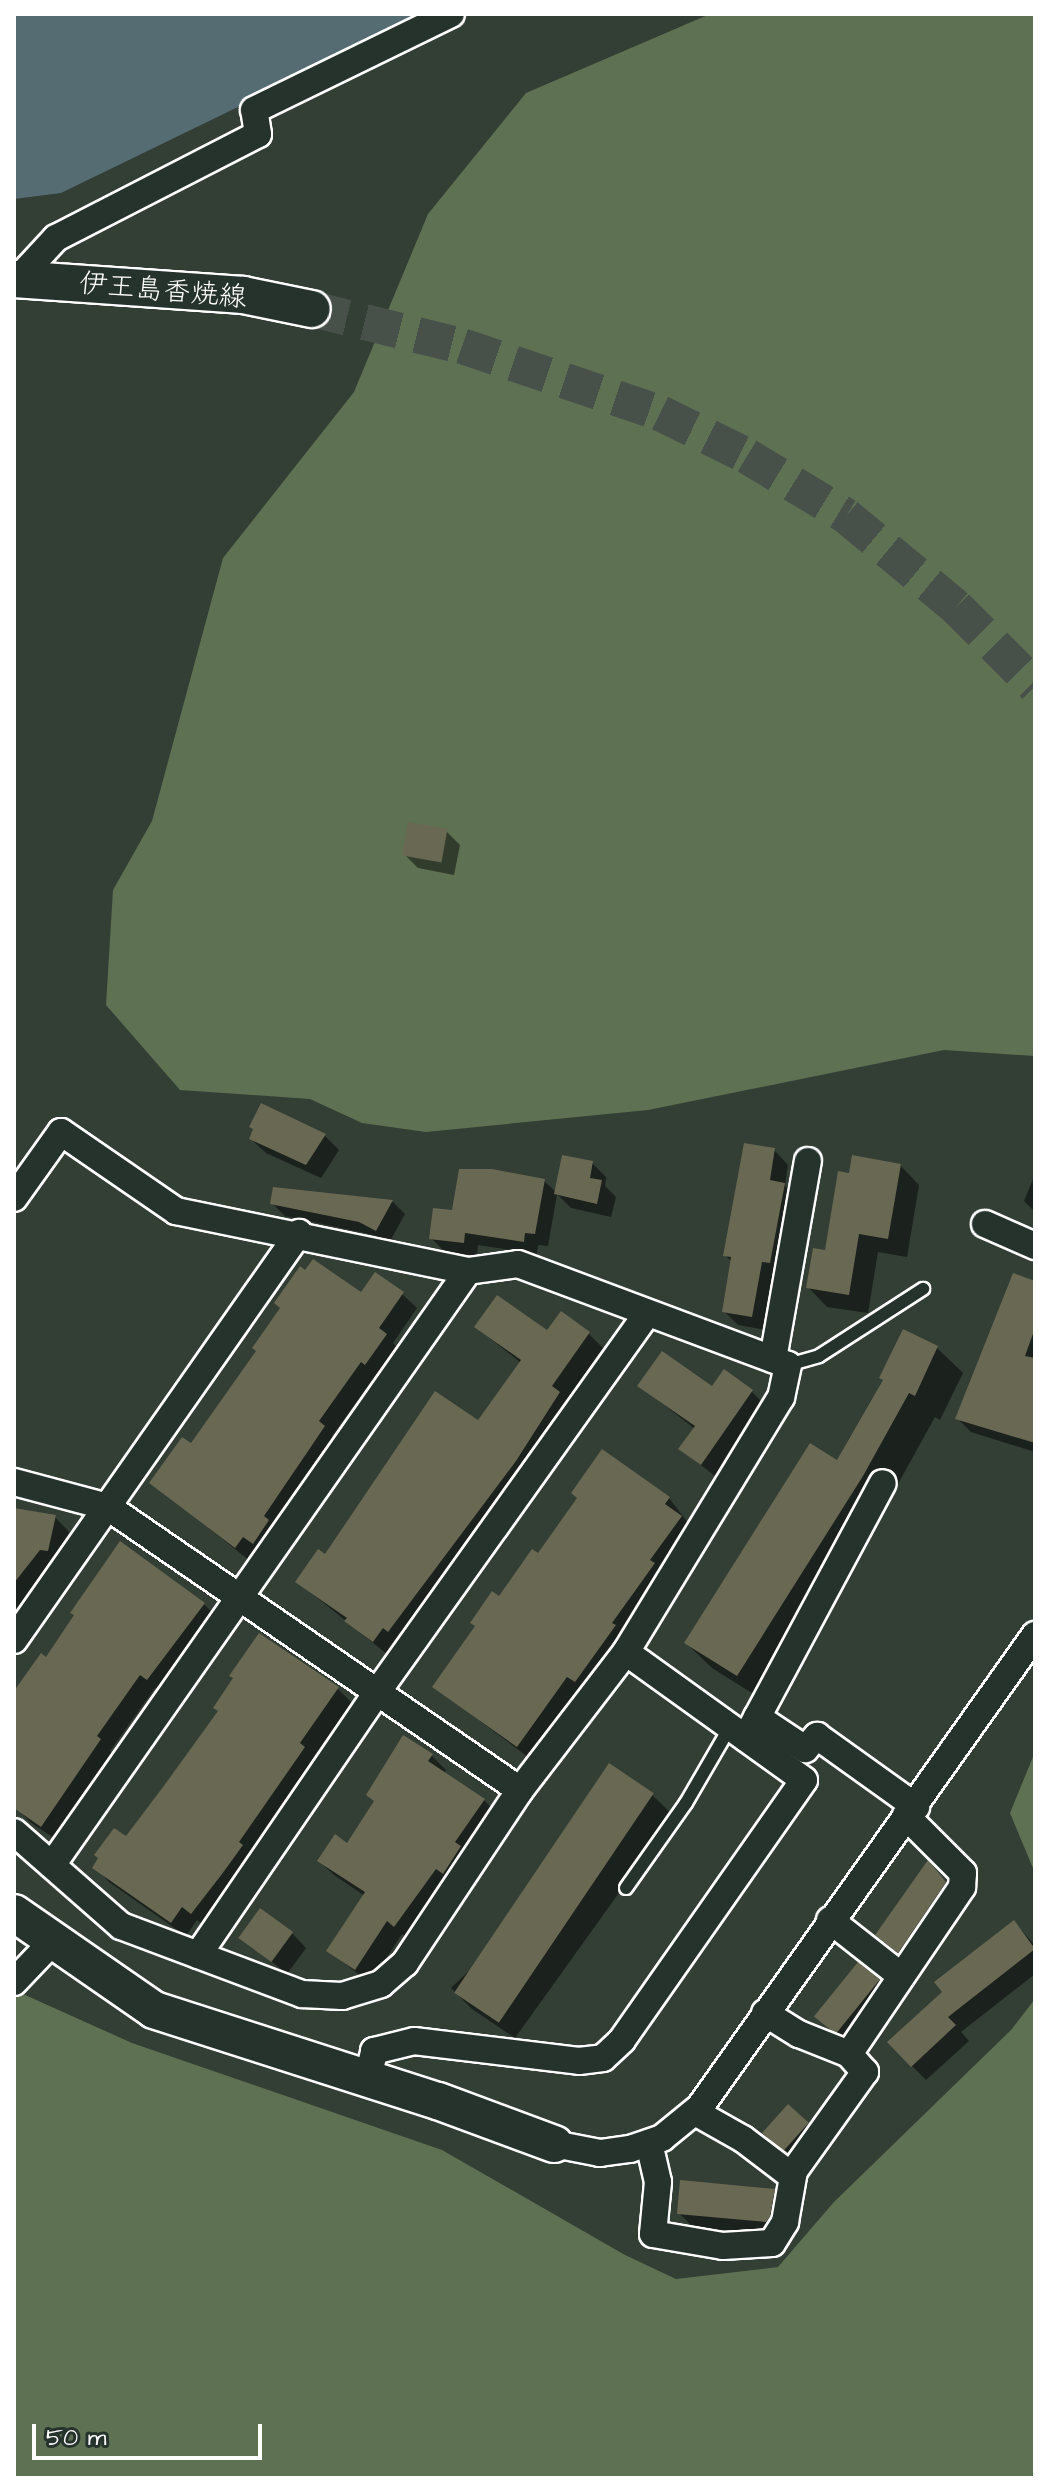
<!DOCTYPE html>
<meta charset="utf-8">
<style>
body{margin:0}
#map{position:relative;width:1049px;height:2492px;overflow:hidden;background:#333e35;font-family:"Architects Daughter","Klee One",sans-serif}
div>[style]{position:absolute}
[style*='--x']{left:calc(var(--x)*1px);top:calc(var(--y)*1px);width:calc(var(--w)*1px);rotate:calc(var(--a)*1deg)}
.green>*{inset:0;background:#5f7153}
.water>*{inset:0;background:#556c73}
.shadow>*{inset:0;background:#0007}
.building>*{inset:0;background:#696853;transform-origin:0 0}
.secondary-tunnel>*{height:36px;margin-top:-18px;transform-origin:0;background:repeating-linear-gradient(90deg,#475149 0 36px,transparent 0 54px)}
.roads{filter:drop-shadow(2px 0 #fff) drop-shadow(-2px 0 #fff) drop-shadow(0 2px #fff) drop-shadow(0 -2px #fff)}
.lane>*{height:12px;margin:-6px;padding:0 6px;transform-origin:6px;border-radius:6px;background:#26332d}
.street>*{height:26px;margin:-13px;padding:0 13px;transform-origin:13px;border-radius:13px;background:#26332d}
.secondary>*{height:36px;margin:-18px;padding:0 18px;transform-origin:18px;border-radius:18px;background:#26332d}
span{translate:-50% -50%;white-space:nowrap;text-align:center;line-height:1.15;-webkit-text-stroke:6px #26332d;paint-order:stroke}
.street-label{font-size:28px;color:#fff}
.frame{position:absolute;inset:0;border:16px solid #fff;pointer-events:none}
.scale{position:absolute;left:32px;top:2424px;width:230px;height:36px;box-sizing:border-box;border:4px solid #fff;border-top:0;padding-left:10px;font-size:24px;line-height:28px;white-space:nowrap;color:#fff;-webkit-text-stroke:6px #26332d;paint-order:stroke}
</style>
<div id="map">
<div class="green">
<div style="clip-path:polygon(710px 14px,1035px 14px,1035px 1056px,944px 1050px,648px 1110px,426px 1132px,362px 1123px,310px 1099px,180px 1090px,106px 1005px,113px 890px,152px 821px,223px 558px,354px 392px,428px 214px,526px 93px)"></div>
<div style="clip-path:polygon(1035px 1752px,1035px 1873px,1010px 1813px)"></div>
<div style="clip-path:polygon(14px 1990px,132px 2043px,442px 2150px,625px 2255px,676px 2279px,778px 2267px,834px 2202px,1011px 2030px,1035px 1999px,1035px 2478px,14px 2478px)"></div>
</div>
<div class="water">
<div style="clip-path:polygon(14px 14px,429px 14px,61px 193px,14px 199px)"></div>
</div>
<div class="shadow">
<div style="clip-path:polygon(446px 831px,460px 845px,454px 875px,418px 868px,404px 854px)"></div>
<div style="clip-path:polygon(325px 1136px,339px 1150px,321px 1178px,266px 1153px,251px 1139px)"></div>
<div style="clip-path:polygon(774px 1150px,788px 1165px,785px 1186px,798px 1199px,766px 1330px,738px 1325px,724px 1311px,732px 1262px,725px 1255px)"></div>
<div style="clip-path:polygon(592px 1163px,606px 1177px,605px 1186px,616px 1197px,611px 1217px,571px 1208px,557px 1194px,548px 1246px,538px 1245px,537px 1254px,478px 1245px,477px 1256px,444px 1251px,431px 1238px,454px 1213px,544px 1181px,557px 1193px)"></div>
<div style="clip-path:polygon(900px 1165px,919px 1185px,907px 1257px,878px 1252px,868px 1313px,827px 1307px,808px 1287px,827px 1252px,851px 1175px)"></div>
<div style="clip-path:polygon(1035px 1174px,1035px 1212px,1024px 1201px)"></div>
<div style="clip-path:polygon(274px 1189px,393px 1202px,405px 1214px,389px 1243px,374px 1235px,285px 1216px,272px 1203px)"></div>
<div style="clip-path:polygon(1035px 1283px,1035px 1452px,971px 1432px,957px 1418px)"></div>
<div style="clip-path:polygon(402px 1294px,417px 1308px,393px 1343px,400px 1350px,380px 1378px,376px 1375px,332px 1436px,338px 1442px,250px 1561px,152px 1483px,362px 1295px)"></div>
<div style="clip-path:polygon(476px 1327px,588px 1333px,603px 1348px,566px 1401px,574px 1408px,404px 1645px,398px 1640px,388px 1655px,298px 1582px,478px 1423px,521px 1363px)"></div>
<div style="clip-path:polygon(937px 1348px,963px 1373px,940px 1420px,935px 1417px,888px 1502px,763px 1700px,712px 1668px,686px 1643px)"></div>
<div style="clip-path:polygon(640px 1386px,752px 1392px,766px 1406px,716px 1477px,681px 1449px,695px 1429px)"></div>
<div style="clip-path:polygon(669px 1498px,695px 1532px,668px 1579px,532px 1760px,435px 1687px,499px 1599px,539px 1556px)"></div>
<div style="clip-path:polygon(14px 1510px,55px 1517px,69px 1532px,62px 1565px,54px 1563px,14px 1615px)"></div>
<div style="clip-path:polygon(204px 1604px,218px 1619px,162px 1693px,155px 1688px,110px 1751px,114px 1754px,57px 1840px,30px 1822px,16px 1807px,14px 1705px,47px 1659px)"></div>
<div style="clip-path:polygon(260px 1636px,338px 1689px,352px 1703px,313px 1758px,318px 1763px,206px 1927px,197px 1920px,186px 1936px,109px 1882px,95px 1867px,126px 1839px,220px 1712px)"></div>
<div style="clip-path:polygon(404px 1738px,432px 1756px,446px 1770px,444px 1774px,484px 1800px,498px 1815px,409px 1939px,402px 1934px,370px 1983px,329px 1951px,365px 1896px,334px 1875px,319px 1861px,348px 1845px,376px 1802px)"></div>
<div style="clip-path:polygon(652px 1795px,674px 1816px,515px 2038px,472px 2009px,451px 1988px)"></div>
<div style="clip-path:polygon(942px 1877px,959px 1897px,913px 1966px,878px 1935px)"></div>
<div style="clip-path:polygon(1014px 1923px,1035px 1945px,1035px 1974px,961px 2032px,969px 2041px,926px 2080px,912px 2066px)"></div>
<div style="clip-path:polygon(292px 1933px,306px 1948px,287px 1974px,242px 1937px)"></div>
<div style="clip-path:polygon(879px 1981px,893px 1995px,858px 2047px,833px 2033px,819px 2018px)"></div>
<div style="clip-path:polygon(807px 2124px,822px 2139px,803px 2165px,767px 2135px)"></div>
<div style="clip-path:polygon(774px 2191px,788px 2205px,780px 2236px,693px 2227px,679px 2213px)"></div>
</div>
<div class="building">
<div style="left:408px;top:822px;width:40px;height:34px;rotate:10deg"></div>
<div style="clip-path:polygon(261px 1103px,326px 1134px,306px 1165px,249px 1139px,253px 1129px,249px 1127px)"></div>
<div style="clip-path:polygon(744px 1143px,775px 1148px,770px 1180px,785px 1183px,770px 1263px,762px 1262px,752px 1317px,722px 1312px,731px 1257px,723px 1256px)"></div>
<div style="clip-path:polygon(562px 1155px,593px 1161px,590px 1178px,602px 1180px,597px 1204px,554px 1194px)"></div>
<div style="clip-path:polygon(852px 1155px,901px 1164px,888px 1239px,859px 1234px,849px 1295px,806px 1288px,813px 1248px,825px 1250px,838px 1171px,849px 1173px)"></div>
<div style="clip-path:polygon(459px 1169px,492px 1169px,545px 1179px,535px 1234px,525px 1233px,524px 1242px,465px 1233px,464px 1243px,429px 1239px,433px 1208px,452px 1210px)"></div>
<div style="clip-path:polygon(273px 1187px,393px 1200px,376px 1231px,359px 1222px,270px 1204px)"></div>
<div style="clip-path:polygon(313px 1259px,361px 1292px,375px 1272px,404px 1292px,379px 1328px,387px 1334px,365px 1365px,361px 1362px,319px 1421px,325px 1426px,264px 1516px,269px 1520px,253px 1544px,243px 1537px,235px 1548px,149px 1483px,182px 1437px,191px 1443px,256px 1351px,252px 1348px,280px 1308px,274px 1303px,300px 1266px,305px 1270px)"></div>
<div style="clip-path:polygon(1013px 1273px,1035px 1281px,1035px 1328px,1025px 1356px,1035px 1358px,1035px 1443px,955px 1419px)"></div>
<div style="clip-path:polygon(497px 1295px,547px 1330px,561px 1311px,590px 1332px,552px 1386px,560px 1392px,516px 1461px,388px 1632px,383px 1628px,373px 1642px,344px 1621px,347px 1618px,295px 1582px,318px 1549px,325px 1554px,435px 1391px,478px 1420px,521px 1360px,474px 1327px)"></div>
<div style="clip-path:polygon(903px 1329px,938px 1346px,915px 1396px,909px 1393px,863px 1476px,737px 1676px,684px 1643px,810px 1443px,837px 1460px,883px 1380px,879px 1378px)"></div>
<div style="clip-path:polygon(662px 1351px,712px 1386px,724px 1369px,753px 1390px,701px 1465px,678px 1449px,695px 1426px,637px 1386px)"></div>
<div style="clip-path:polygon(602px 1449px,670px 1497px,665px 1504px,682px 1516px,650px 1560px,655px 1563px,612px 1623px,616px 1625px,575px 1682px,567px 1677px,517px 1747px,432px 1687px,475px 1626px,470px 1623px,492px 1591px,499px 1596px,532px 1549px,538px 1553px,577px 1498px,571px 1493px)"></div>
<div style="clip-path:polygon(14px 1508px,56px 1515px,48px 1551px,40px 1550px,14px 1583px)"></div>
<div style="clip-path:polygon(120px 1541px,205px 1603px,147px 1680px,140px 1675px,97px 1736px,101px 1739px,41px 1827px,14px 1808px,14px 1691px,41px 1653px,46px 1657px,74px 1615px,70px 1613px)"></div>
<div style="clip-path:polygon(259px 1633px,339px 1687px,300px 1743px,305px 1747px,239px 1842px,243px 1845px,222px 1874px,191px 1914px,182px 1907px,171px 1923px,92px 1868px,98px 1858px,94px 1855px,114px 1828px,126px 1836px,163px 1787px,218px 1711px,213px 1708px,233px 1678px,229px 1676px)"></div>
<div style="clip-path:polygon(403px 1735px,433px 1754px,428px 1761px,485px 1799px,455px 1842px,461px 1846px,443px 1874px,436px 1869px,394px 1927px,387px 1921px,355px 1970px,326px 1951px,365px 1892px,317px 1861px,335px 1834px,347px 1843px,374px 1801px,366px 1795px)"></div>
<div style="left:609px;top:1763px;width:54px;height:277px;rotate:34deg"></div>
<div style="clip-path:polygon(928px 1860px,946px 1882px,898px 1953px,875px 1935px)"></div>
<div style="left:260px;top:1908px;width:41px;height:37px;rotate:36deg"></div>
<div style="clip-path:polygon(1014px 1920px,1035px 1949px,948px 2017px,956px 2025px,911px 2067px,887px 2042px,942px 1992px,934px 1982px)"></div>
<div style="left:858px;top:1962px;width:28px;height:70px;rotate:39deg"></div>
<div style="left:788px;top:2104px;width:28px;height:39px;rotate:42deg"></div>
<div style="clip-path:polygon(680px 2180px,775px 2189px,770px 2216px,766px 2222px,677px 2214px)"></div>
</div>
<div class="secondary-tunnel">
<div style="--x:312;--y:309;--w:154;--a:13.9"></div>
<div style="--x:462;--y:346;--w:209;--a:18.7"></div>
<div style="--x:660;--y:413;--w:97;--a:26.3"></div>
<div style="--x:747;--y:456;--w:116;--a:31.2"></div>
<div style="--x:846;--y:516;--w:143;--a:39.6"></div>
<div style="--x:956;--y:607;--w:112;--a:45"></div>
</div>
<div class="roads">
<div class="lane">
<div style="--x:788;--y:1365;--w:32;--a:-16"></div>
<div style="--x:819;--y:1356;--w:124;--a:-32.8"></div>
<div style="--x:626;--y:1888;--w:104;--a:-54.8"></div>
<div style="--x:686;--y:1803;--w:88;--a:-59.9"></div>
</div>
<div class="street">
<div style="--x:18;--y:279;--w:56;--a:-47.2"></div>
<div style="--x:56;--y:238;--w:227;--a:-27.2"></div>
<div style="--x:258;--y:134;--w:24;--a:-99"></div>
<div style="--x:254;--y:110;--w:219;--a:-26"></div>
<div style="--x:14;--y:1198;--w:81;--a:-54.5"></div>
<div style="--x:61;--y:1132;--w:140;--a:34.5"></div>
<div style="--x:176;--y:1211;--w:298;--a:11.6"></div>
<div style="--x:468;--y:1271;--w:50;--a:-8"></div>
<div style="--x:518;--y:1264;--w:288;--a:20.5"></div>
<div style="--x:788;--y:1365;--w:33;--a:102"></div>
<div style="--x:781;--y:1397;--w:298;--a:121.3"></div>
<div style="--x:626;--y:1652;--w:174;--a:127.5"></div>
<div style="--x:520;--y:1790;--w:208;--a:123.6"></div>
<div style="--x:405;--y:1963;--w:32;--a:139"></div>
<div style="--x:381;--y:1984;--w:41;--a:162.9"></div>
<div style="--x:342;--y:1996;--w:40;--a:-177.1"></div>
<div style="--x:302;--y:1994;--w:193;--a:-159.4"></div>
<div style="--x:121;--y:1926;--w:142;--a:-138.7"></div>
<div style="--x:985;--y:1224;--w:55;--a:23.7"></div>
<div style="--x:773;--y:1359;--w:201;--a:-80"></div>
<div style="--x:14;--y:1482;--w:97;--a:14.9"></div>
<div style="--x:108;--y:1507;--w:500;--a:34.5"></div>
<div style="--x:14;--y:1640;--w:497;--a:-55"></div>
<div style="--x:757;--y:1717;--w:58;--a:33.7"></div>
<div style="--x:805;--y:1749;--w:18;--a:-47"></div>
<div style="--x:817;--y:1736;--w:122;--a:35.6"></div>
<div style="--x:746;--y:1738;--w:289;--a:-61.8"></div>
<div style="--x:52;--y:1865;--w:725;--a:-55"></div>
<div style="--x:830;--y:1920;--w:89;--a:38.2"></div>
<div style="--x:198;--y:1955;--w:320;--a:-55.7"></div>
<div style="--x:378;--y:1691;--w:463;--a:-54.5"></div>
<div style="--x:14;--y:1982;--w:58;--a:-46.4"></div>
<div style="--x:765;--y:2013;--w:40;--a:32"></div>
<div style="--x:799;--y:2034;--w:54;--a:21.8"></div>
<div style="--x:849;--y:2054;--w:202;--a:-55.9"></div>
<div style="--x:962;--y:1887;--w:14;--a:-86"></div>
<div style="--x:963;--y:1873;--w:81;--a:-135"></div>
<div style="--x:368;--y:2078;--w:28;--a:-77"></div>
<div style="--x:374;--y:2051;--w:41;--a:-14"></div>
<div style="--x:414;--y:2041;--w:166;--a:6.9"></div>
<div style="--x:579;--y:2061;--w:24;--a:-7"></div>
<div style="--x:603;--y:2058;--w:26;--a:-43"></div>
<div style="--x:622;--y:2040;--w:317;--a:-55"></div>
<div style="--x:804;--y:1780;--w:219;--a:-144.3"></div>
<div style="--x:695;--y:2112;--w:55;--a:29.4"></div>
<div style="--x:743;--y:2139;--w:61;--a:37.1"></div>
<div style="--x:649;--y:2143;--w:40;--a:77"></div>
<div style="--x:658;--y:2182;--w:52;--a:95.5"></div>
<div style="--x:653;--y:2234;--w:71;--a:9.7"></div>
<div style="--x:723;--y:2246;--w:49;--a:-3.5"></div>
<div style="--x:772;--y:2243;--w:25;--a:-58"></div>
<div style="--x:785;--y:2222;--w:52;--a:-80"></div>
<div style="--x:794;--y:2171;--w:122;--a:-54.4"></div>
<div style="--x:865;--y:2072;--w:24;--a:-132"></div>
<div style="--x:554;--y:2144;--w:47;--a:11.1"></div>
<div style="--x:600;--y:2153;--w:30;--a:-8"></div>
<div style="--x:630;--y:2149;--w:34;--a:-19"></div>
<div style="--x:662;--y:2138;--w:49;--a:-39.2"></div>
<div style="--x:700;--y:2107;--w:579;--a:-54.63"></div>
</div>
<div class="secondary">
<div style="--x:14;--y:279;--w:230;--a:4"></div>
<div style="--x:243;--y:295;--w:70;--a:11.5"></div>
<div style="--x:14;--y:1913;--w:170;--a:34.7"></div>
<div style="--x:154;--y:2010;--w:298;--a:17.8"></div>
<div style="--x:438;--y:2101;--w:124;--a:20.3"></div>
</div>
</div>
<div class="street-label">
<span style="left:163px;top:291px;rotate:5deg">伊王島香焼線</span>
</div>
<div class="frame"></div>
<div class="scale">50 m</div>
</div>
